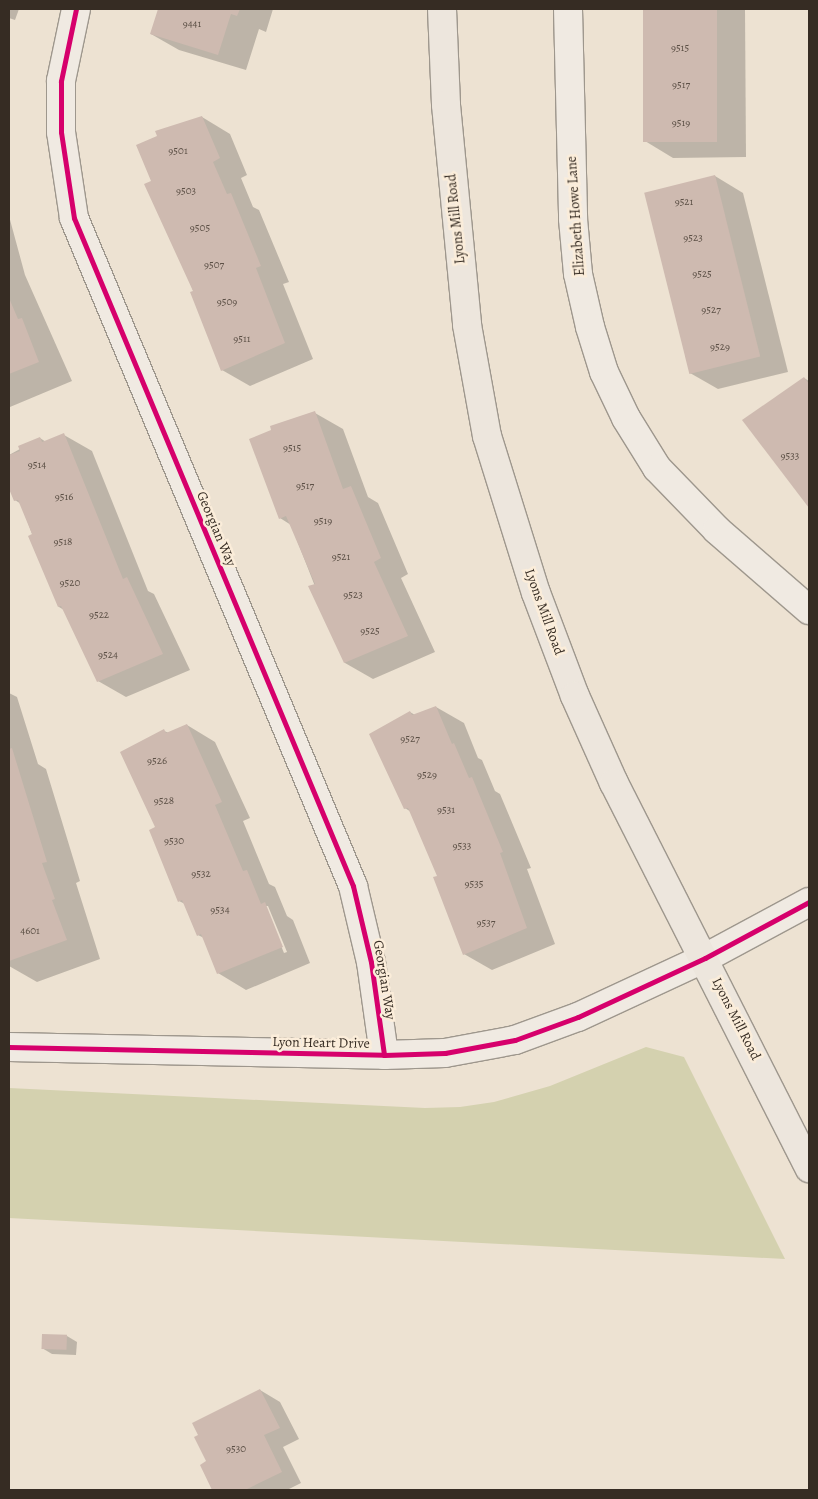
<!DOCTYPE html>
<style>
body{margin:0}
#map{position:relative;width:818px;height:1499px;overflow:hidden;background:#ede2d2;font-family:Alegreya,serif}
div>[style]{position:absolute}
[style*='--x']{left:calc(var(--x)*1px);top:calc(var(--y)*1px);width:calc(var(--w)*1px);rotate:calc(var(--a)*1deg)}
.green>*{inset:0;background:#d4d1af}
.shadow>*{inset:0;background:#0003}
.building>*{inset:0;background:#cebab0;transform-origin:0 0}
.roads{filter:drop-shadow(1px 0 #9e978d) drop-shadow(-1px 0 #9e978d) drop-shadow(0 1px #9e978d) drop-shadow(0 -1px #9e978d)}
.minor>*{height:28px;margin:-14px;padding:0 14px;transform-origin:14px;border-radius:14px;background:#f0eae2}
.major>*{height:28px;margin:-14px;padding:0 14px;transform-origin:14px;border-radius:14px;background:#ede6dd}
.cycleway>*{height:5px;margin:-2.5px;padding:0 2.5px;transform-origin:2.5px;border-radius:2.5px;background:#d6006c}
span{translate:-50% -50%;white-space:nowrap;text-align:center;line-height:1.15;-webkit-text-stroke:5px #fbedda;paint-order:stroke}
.number-label{font-size:11px;color:#5c5046}
.number-label span{-webkit-text-stroke-width:0}
.street-label{font-size:14px;color:#362c23}
.frame{position:absolute;inset:0;border:10px solid #362c23;pointer-events:none}
</style>
<div id="map">
<div class="green">
<div style="clip-path:polygon(646px 1047px,684px 1057px,785px 1259px,9px 1218px,9px 1088px,425px 1108px,460px 1107px,494px 1102px,550px 1086px)"></div>
</div>
<div class="shadow">
<div style="clip-path:polygon(9px 9px,19px 9px,15px 20px,9px 18px)"></div>
<div style="clip-path:polygon(159px 9px,273px 9px,266px 32px,259px 29px,246px 70px,179px 50px,151px 34px)"></div>
<div style="clip-path:polygon(644px 9px,745px 9px,746px 157px,673px 158px,645px 141px)"></div>
<div style="clip-path:polygon(202px 117px,230px 134px,247px 175px,241px 178px,253px 207px,259px 210px,289px 282px,283px 284px,313px 359px,250px 386px,222px 370px,153px 181px)"></div>
<div style="clip-path:polygon(715px 176px,743px 193px,788px 372px,718px 389px,690px 373px)"></div>
<div style="clip-path:polygon(9px 216px,25px 275px,72px 381px,10px 407px)"></div>
<div style="clip-path:polygon(804px 378px,809px 381px,809px 506px,744px 421px)"></div>
<div style="clip-path:polygon(315px 413px,343px 429px,368px 497px,378px 503px,408px 574px,401px 578px,435px 652px,373px 679px,345px 663px,291px 525px,280px 518px)"></div>
<div style="clip-path:polygon(64px 435px,92px 451px,148px 591px,154px 594px,190px 670px,126px 697px,98px 681px,64px 610px,59px 607px,21px 504px,15px 500px,9px 486px,9px 455px,40px 438px,46px 442px)"></div>
<div style="clip-path:polygon(9px 693px,17px 697px,38px 764px,46px 769px,80px 881px,76px 883px,100px 959px,37px 982px,9px 966px)"></div>
<div style="clip-path:polygon(436px 707px,464px 723px,478px 758px,482px 760px,495px 791px,500px 794px,531px 868px,527px 869px,555px 944px,492px 970px,464px 954px,438px 876px,411px 812px,405px 808px,410px 712px,415px 715px)"></div>
<div style="clip-path:polygon(evenodd,187px 725px,215px 742px,250px 818px,243px 821px,269px 884px,275px 887px,287px 916px,293px 920px,310px 963px,246px 990px,218px 973px,204px 938px,198px 935px,185px 904px,179px 901px,157px 828px,164px 731px,169px 733px,187px 725px,265px 906px,268px 906px,287px 952px,284px 953px,265px 906px)"></div>
<div style="clip-path:polygon(67px 1336px,77px 1342px,76px 1355px,52px 1354px,42px 1348px)"></div>
<div style="clip-path:polygon(260px 1390px,280px 1402px,299px 1439px,283px 1447px,301px 1483px,287px 1490px,214px 1490px,202px 1465px,208px 1462px)"></div>
</div>
<div class="building">
<div style="clip-path:polygon(158px 9px,240px 9px,237px 16px,231px 14px,218px 55px,150px 34px)"></div>
<div style="left:643px;top:9px;width:74px;height:133px"></div>
<div style="clip-path:polygon(202px 116px,220px 158px,213px 162px,227px 194px,231px 193px,261px 266px,256px 268px,285px 343px,221px 371px,190px 292px,193px 291px,144px 184px,151px 181px,136px 145px,157px 136px,155px 131px)"></div>
<div style="left:715px;top:175px;width:187px;height:73px;rotate:76deg"></div>
<div style="clip-path:polygon(9px 298px,18px 319px,22px 318px,39px 362px,9px 374px)"></div>
<div style="clip-path:polygon(804px 377px,809px 384px,809px 508px,742px 420px)"></div>
<div style="clip-path:polygon(315px 411px,343px 489px,351px 486px,381px 558px,374px 562px,408px 636px,344px 663px,308px 586px,315px 584px,286px 516px,279px 519px,249px 439px,271px 430px,270px 426px)"></div>
<div style="clip-path:polygon(64px 433px,123px 579px,127px 577px,163px 654px,97px 682px,61px 606px,58px 607px,28px 536px,32px 534px,18px 500px,14px 501px,9px 489px,9px 455px,20px 451px,18px 446px,40px 437px,42px 442px)"></div>
<div style="clip-path:polygon(436px 706px,452px 744px,454px 743px,469px 778px,472px 777px,503px 852px,500px 853px,527px 928px,463px 955px,433px 877px,437px 876px,408px 808px,404px 809px,369px 734px,410px 711px,412px 715px)"></div>
<div style="clip-path:polygon(187px 724px,222px 802px,215px 805px,243px 871px,247px 870px,261px 904px,265px 902px,283px 947px,217px 974px,201px 934px,197px 936px,182px 900px,178px 902px,149px 830px,155px 827px,120px 752px,164px 729px,166px 733px)"></div>
<div style="clip-path:polygon(12px 748px,47px 862px,42px 863px,55px 899px,52px 900px,67px 940px,9px 961px,9px 749px)"></div>
<div style="left:42px;top:1334px;width:25px;height:15px;rotate:2deg"></div>
<div style="clip-path:polygon(260px 1389px,280px 1428px,264px 1435px,282px 1472px,245px 1490px,212px 1490px,200px 1465px,206px 1461px,194px 1437px,198px 1435px,192px 1423px)"></div>
</div>
<div class="roads">
<div class="minor">
<div style="--x:76;--y:9;--w:74;--a:101.8"></div>
<div style="--x:61;--y:81;--w:51;--a:90"></div>
<div style="--x:61;--y:132;--w:87;--a:81.4"></div>
<div style="--x:74;--y:218;--w:724;--a:67.33"></div>
<div style="--x:353;--y:886;--w:78;--a:76.7"></div>
<div style="--x:371;--y:962;--w:94;--a:82"></div>
<div style="--x:568;--y:9;--w:210;--a:88.6"></div>
<div style="--x:573;--y:219;--w:55;--a:84.8"></div>
<div style="--x:578;--y:274;--w:54;--a:77.2"></div>
<div style="--x:590;--y:327;--w:47;--a:72.7"></div>
<div style="--x:604;--y:372;--w:51;--a:64.4"></div>
<div style="--x:626;--y:418;--w:59;--a:58.2"></div>
<div style="--x:657;--y:468;--w:86;--a:45.9"></div>
<div style="--x:717;--y:530;--w:122;--a:41"></div>
<div style="--x:9;--y:1047;--w:375;--a:1.2"></div>
<div style="--x:384;--y:1055;--w:61;--a:-1.9"></div>
<div style="--x:445;--y:1053;--w:71;--a:-10.5"></div>
<div style="--x:515;--y:1040;--w:67;--a:-20.1"></div>
<div style="--x:578;--y:1017;--w:140;--a:-24.9"></div>
<div style="--x:705;--y:958;--w:118;--a:-28.3"></div>
</div>
<div class="major">
<div style="--x:442;--y:9;--w:96;--a:87.6"></div>
<div style="--x:446;--y:105;--w:221;--a:84.5"></div>
<div style="--x:467;--y:325;--w:113;--a:79.8"></div>
<div style="--x:487;--y:436;--w:164;--a:72.7"></div>
<div style="--x:536;--y:593;--w:110;--a:69.3"></div>
<div style="--x:575;--y:696;--w:95;--a:65.9"></div>
<div style="--x:614;--y:783;--w:432;--a:63.1"></div>
</div>
</div>
<div class="cycleway">
<div style="--x:76;--y:9;--w:74;--a:101.8"></div>
<div style="--x:61;--y:81;--w:51;--a:90"></div>
<div style="--x:61;--y:132;--w:87;--a:81.4"></div>
<div style="--x:74;--y:218;--w:724;--a:67.33"></div>
<div style="--x:353;--y:886;--w:78;--a:76.7"></div>
<div style="--x:371;--y:962;--w:94;--a:82"></div>
<div style="--x:9;--y:1047;--w:375;--a:1.2"></div>
<div style="--x:384;--y:1055;--w:61;--a:-1.9"></div>
<div style="--x:445;--y:1053;--w:71;--a:-10.5"></div>
<div style="--x:515;--y:1040;--w:67;--a:-20.1"></div>
<div style="--x:578;--y:1017;--w:140;--a:-24.9"></div>
<div style="--x:705;--y:958;--w:118;--a:-28.3"></div>
</div>
<div class="number-label">
<span style="left:192px;top:24px">9441</span>
<span style="left:680px;top:48px">9515</span>
<span style="left:681px;top:85px">9517</span>
<span style="left:681px;top:123px">9519</span>
<span style="left:178px;top:151px">9501</span>
<span style="left:186px;top:191px">9503</span>
<span style="left:684px;top:202px">9521</span>
<span style="left:200px;top:228px">9505</span>
<span style="left:693px;top:238px">9523</span>
<span style="left:214px;top:265px">9507</span>
<span style="left:702px;top:274px">9525</span>
<span style="left:227px;top:302px">9509</span>
<span style="left:711px;top:310px">9527</span>
<span style="left:242px;top:339px">9511</span>
<span style="left:720px;top:347px">9529</span>
<span style="left:292px;top:448px">9515</span>
<span style="left:790px;top:456px">9533</span>
<span style="left:37px;top:465px">9514</span>
<span style="left:305px;top:486px">9517</span>
<span style="left:64px;top:497px">9516</span>
<span style="left:323px;top:521px">9519</span>
<span style="left:63px;top:542px">9518</span>
<span style="left:341px;top:557px">9521</span>
<span style="left:70px;top:583px">9520</span>
<span style="left:353px;top:595px">9523</span>
<span style="left:99px;top:615px">9522</span>
<span style="left:370px;top:631px">9525</span>
<span style="left:108px;top:655px">9524</span>
<span style="left:410px;top:739px">9527</span>
<span style="left:157px;top:761px">9526</span>
<span style="left:427px;top:775px">9529</span>
<span style="left:164px;top:801px">9528</span>
<span style="left:446px;top:810px">9531</span>
<span style="left:174px;top:841px">9530</span>
<span style="left:462px;top:846px">9533</span>
<span style="left:201px;top:874px">9532</span>
<span style="left:474px;top:884px">9535</span>
<span style="left:220px;top:910px">9534</span>
<span style="left:486px;top:923px">9537</span>
<span style="left:30px;top:931px">4601</span>
<span style="left:236px;top:1449px">9530</span>
</div>
<div class="street-label">
<span style="left:576px;top:216px;rotate:-94deg">Elizabeth Howe Lane</span>
<span style="left:456px;top:219px;rotate:-96deg">Lyons Mill Road</span>
<span style="left:216px;top:529px;rotate:67deg">Georgian Way</span>
<span style="left:544px;top:612px;rotate:70deg">Lyons Mill Road</span>
<span style="left:384px;top:980px;rotate:81deg">Georgian Way</span>
<span style="left:736px;top:1019px;rotate:63deg">Lyons Mill Road</span>
<span style="left:321px;top:1043px;rotate:1deg">Lyon Heart Drive</span>
</div>
<div class="frame"></div>
</div>
